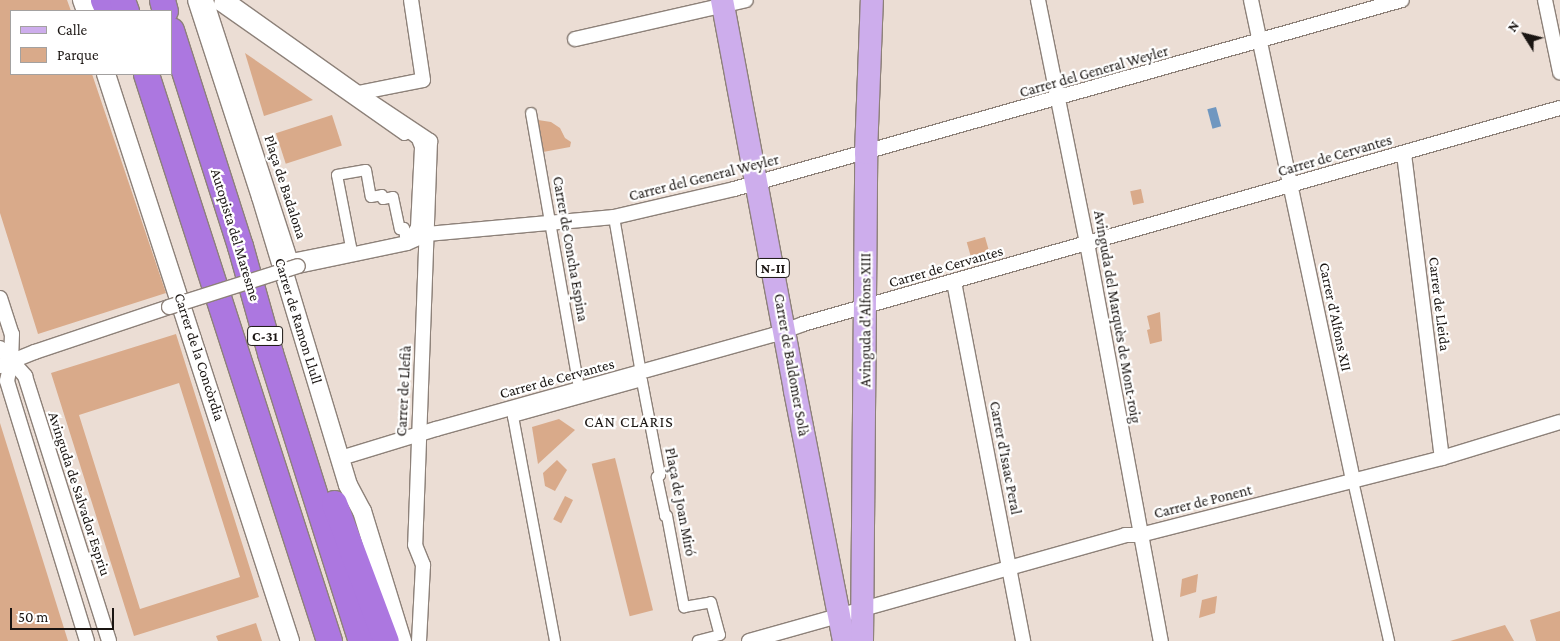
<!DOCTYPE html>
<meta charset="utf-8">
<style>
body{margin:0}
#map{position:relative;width:1560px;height:641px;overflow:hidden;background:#ebddd4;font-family:"Crimson Pro",serif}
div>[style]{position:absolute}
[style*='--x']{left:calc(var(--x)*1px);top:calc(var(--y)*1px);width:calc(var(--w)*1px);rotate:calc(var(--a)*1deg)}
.green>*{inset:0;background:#d9aa8a;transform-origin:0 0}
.water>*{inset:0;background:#7097c0;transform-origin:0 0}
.roads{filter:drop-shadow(1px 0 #8d8179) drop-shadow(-1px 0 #8d8179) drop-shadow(0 1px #8d8179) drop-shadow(0 -1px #8d8179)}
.pedestrian>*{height:10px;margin:-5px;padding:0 5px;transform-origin:5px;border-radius:5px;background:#fff}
.minor>*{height:14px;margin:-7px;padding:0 7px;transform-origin:7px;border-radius:7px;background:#fff}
.tertiary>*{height:18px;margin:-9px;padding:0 9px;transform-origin:9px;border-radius:9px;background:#fff}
.primary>*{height:22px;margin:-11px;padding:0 11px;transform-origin:11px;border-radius:11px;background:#cdadec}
.motorway>*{height:25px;margin:-12.5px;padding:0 12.5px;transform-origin:12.5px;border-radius:12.5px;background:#ac77e0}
.bridges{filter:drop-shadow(1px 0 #8d8179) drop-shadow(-1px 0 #8d8179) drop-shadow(0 1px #8d8179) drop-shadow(0 -1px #8d8179)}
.minor-bridge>*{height:14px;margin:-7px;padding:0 7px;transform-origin:7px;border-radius:7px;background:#fff}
span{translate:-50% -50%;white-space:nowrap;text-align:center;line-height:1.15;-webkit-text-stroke:4.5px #fff;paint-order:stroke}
.shield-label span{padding:1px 4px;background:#fff;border:1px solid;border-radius:4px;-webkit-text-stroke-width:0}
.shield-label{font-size:14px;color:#1a1512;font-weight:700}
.street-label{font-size:15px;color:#1a1512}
.neighbourhood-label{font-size:16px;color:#1a1512;letter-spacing:1px}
.legend{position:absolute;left:10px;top:10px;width:162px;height:65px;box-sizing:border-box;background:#fff;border:1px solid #a3a1a0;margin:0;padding:6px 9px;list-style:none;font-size:15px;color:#1a1512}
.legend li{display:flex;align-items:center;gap:10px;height:25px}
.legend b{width:25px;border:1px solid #a3a1a0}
.north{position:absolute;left:1500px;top:10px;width:50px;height:50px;-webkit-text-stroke:4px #fff;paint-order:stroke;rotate:306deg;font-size:14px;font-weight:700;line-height:20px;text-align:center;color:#1a1512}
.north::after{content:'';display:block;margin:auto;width:18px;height:22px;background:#1a1512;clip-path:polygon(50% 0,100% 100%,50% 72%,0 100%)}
.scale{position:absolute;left:10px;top:608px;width:104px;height:22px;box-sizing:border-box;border:2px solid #1a1512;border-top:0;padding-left:6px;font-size:15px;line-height:18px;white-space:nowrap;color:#1a1512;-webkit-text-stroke:4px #fff;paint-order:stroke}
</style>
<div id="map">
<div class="green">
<div style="clip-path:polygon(0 0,67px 0,71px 11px,11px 11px,11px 74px,92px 74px,166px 293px,38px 334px,0 213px)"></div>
<div style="clip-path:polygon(245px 53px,313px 100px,264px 116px)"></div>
<div style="left:332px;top:115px;width:32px;height:59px;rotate:72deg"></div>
<div style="clip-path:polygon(538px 120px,551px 122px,560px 128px,565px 138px,571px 142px,570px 147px,543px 152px)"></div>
<div style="left:1141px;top:189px;width:14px;height:11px;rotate:78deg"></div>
<div style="left:985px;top:237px;width:19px;height:19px;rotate:74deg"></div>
<div style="clip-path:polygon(1160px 312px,1162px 341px,1150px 344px,1147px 330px,1150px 329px,1147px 316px)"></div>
<div style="clip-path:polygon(evenodd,176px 334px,259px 597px,134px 636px,51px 373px,176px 334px,179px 383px,240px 577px,140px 609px,79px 415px,179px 383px)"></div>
<div style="clip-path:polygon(559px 419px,575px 430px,538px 464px,532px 427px)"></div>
<div style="clip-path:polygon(0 423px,68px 641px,0 641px)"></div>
<div style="left:615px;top:458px;width:157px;height:24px;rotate:76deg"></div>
<div style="clip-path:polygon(557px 460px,567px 470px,555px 491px,545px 486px,543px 473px)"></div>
<div style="left:565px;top:496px;width:9px;height:26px;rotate:27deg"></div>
<div style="clip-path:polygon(1198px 574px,1196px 592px,1180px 597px,1182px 579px)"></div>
<div style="clip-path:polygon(1217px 596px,1215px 613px,1199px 618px,1202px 600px)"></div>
<div style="clip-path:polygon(1560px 611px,1560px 641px,1536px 641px,1530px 620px)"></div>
<div style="clip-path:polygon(256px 623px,262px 641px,218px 641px,216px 636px)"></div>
<div style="clip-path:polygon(1505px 625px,1514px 641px,1450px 641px)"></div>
</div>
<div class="water">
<div style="left:1216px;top:107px;width:20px;height:9px;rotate:75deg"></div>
</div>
<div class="roads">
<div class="pedestrian">
<div style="--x:208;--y:0;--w:272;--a:72"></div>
<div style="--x:292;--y:259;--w:60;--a:-11.5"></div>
<div style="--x:351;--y:247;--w:73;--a:-101"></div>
<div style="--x:337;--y:175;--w:29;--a:-10"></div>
<div style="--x:366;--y:170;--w:27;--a:80"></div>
<div style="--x:371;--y:197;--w:11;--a:-10"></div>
<div style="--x:382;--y:195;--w:4;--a:76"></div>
<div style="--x:383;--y:199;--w:10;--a:-11"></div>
<div style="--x:393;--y:197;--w:33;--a:78"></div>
<div style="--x:400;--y:229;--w:4;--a:-14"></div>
<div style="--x:404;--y:228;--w:8;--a:83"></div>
<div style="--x:405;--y:236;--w:6;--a:-9"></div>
<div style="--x:411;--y:235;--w:9;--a:-58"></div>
<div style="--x:416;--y:227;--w:80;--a:-87.1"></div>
<div style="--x:420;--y:147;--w:9;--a:-111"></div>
<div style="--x:417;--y:139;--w:10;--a:-143"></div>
<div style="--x:409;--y:133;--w:5;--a:158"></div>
<div style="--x:404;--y:135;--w:226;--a:-144.9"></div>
<div style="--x:219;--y:5;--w:5;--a:-79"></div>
<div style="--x:531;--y:113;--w:280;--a:80.1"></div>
<div style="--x:614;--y:217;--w:158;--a:80.2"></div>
<div style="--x:1353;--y:481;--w:164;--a:77.3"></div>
<div style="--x:555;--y:641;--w:228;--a:-100.6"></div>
<div style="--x:513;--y:417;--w:134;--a:-15.6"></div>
<div style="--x:642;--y:381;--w:96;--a:79.2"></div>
<div style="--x:660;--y:475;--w:4;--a:146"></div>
<div style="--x:657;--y:477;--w:40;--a:78"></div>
<div style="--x:665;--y:516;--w:2;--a:0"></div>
<div style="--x:667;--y:516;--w:93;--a:79.4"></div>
<div style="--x:684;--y:607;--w:27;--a:-10"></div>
<div style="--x:711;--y:602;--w:34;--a:75"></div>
<div style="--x:720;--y:635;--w:23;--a:165"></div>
</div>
<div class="minor">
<div style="--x:227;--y:0;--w:161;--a:35.4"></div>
<div style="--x:358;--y:93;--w:87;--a:33.7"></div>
<div style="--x:430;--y:141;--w:404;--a:92.1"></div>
<div style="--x:415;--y:545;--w:22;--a:68"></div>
<div style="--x:423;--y:565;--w:76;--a:93"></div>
<div style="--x:1038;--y:0;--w:248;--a:78.6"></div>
<div style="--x:1087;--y:243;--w:405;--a:79.5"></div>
<div style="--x:1251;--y:0;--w:492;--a:78"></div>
<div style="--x:1545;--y:0;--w:74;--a:78.2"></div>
<div style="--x:575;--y:39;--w:175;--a:-12.8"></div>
<div style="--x:358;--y:93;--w:66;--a:-11.3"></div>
<div style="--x:423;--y:80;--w:81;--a:-98.5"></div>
<div style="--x:1404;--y:154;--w:306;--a:82.9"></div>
<div style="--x:298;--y:266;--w:111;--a:-11.9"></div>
<div style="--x:407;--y:243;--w:22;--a:-24"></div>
<div style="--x:427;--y:234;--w:188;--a:-5.2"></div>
<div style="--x:614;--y:217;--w:123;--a:-13.1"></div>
<div style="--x:734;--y:189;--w:694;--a:-15.8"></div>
<div style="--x:954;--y:282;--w:366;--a:79.1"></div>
<div style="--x:0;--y:298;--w:38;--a:72"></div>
<div style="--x:12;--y:334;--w:28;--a:92"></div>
<div style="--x:11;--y:362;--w:19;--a:102"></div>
<div style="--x:7;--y:381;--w:272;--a:72.9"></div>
<div style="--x:0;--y:348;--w:38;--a:48"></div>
<div style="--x:25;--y:376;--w:278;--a:72.4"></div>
<div style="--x:0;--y:366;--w:38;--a:-22"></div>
<div style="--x:35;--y:352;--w:141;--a:-18.6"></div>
<div style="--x:341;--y:458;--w:99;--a:-17"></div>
<div style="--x:436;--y:429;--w:350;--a:-15.6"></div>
<div style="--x:773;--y:335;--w:32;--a:-20"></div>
<div style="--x:803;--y:324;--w:787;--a:-15.93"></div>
<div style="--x:749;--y:641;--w:391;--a:-15.7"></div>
<div style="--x:1125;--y:535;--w:15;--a:0"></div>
<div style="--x:1140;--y:535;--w:312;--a:-14.3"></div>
<div style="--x:1442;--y:458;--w:123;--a:-17"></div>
</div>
<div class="tertiary">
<div style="--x:82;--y:0;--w:12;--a:70"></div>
<div style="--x:197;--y:0;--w:207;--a:72"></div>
<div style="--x:261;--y:197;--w:301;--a:73.2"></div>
<div style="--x:348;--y:485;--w:30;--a:62"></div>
<div style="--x:362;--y:511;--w:136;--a:72.9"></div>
<div style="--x:106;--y:74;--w:596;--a:72.02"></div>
</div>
<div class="primary">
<div style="--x:722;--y:0;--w:398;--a:79.4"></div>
<div style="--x:795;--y:391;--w:255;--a:78.9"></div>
<div style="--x:862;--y:641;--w:488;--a:-89.5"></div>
<div style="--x:866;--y:153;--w:153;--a:-87.8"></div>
</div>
<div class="motorway">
<div style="--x:103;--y:0;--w:12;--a:66"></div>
<div style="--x:122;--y:0;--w:12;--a:70"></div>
<div style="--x:162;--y:0;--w:11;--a:75"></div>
<div style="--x:171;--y:30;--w:227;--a:72.3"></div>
<div style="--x:240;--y:246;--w:111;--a:74.3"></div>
<div style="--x:270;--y:353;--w:302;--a:72.5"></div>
<div style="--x:146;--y:74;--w:596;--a:72.11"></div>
<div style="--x:334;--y:503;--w:147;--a:69.4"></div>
</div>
</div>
<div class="bridges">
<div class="minor-bridge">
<div style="--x:169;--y:307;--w:135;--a:-17.6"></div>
</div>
</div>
<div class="shield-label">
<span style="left:773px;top:268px">N-II</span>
<span style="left:265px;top:336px">C-31</span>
</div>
<div class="street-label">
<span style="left:1094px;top:72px;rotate:-16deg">Carrer del General Weyler</span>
<span style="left:1335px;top:156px;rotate:-16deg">Carrer de Cervantes</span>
<span style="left:704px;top:178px;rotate:-14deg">Carrer del General Weyler</span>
<span style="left:285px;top:187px;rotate:72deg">Plaça de Badalona</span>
<span style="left:235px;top:235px;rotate:73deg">Autopista del Maresme</span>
<span style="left:570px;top:249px;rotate:80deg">Carrer de Concha Espina</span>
<span style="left:946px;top:267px;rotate:-16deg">Carrer de Cervantes</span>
<span style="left:1439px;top:304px;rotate:83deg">Carrer de Lleida</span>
<span style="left:1117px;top:317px;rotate:80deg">Avinguda del Marquès de Mont-roig</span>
<span style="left:1335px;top:317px;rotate:78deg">Carrer d'Alfons XII</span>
<span style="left:866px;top:320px;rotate:-90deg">Avinguda d'Alfons XIII</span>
<span style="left:298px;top:321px;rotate:73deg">Carrer de Ramon Llull</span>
<span style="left:199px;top:357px;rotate:72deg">Carrer de la Concòrdia</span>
<span style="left:791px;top:365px;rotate:80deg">Carrer de Baldomer Solà</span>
<span style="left:557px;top:379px;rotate:-15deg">Carrer de Cervantes</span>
<span style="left:404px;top:391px;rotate:-87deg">Carrer de Llefià</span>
<span style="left:1005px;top:458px;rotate:79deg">Carrer d'Isaac Peral</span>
<span style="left:79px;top:494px;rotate:72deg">Avinguda de Salvador Espriu</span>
<span style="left:680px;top:502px;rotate:79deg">Plaça de Joan Miró</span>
<span style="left:1203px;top:502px;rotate:-14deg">Carrer de Ponent</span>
</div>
<div class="neighbourhood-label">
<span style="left:629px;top:422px">CAN CLARIS</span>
</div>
<ul class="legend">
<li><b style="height:6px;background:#cdadec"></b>Calle</li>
<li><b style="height:14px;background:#d9aa8a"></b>Parque</li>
</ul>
<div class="north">N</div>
<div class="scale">50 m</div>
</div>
